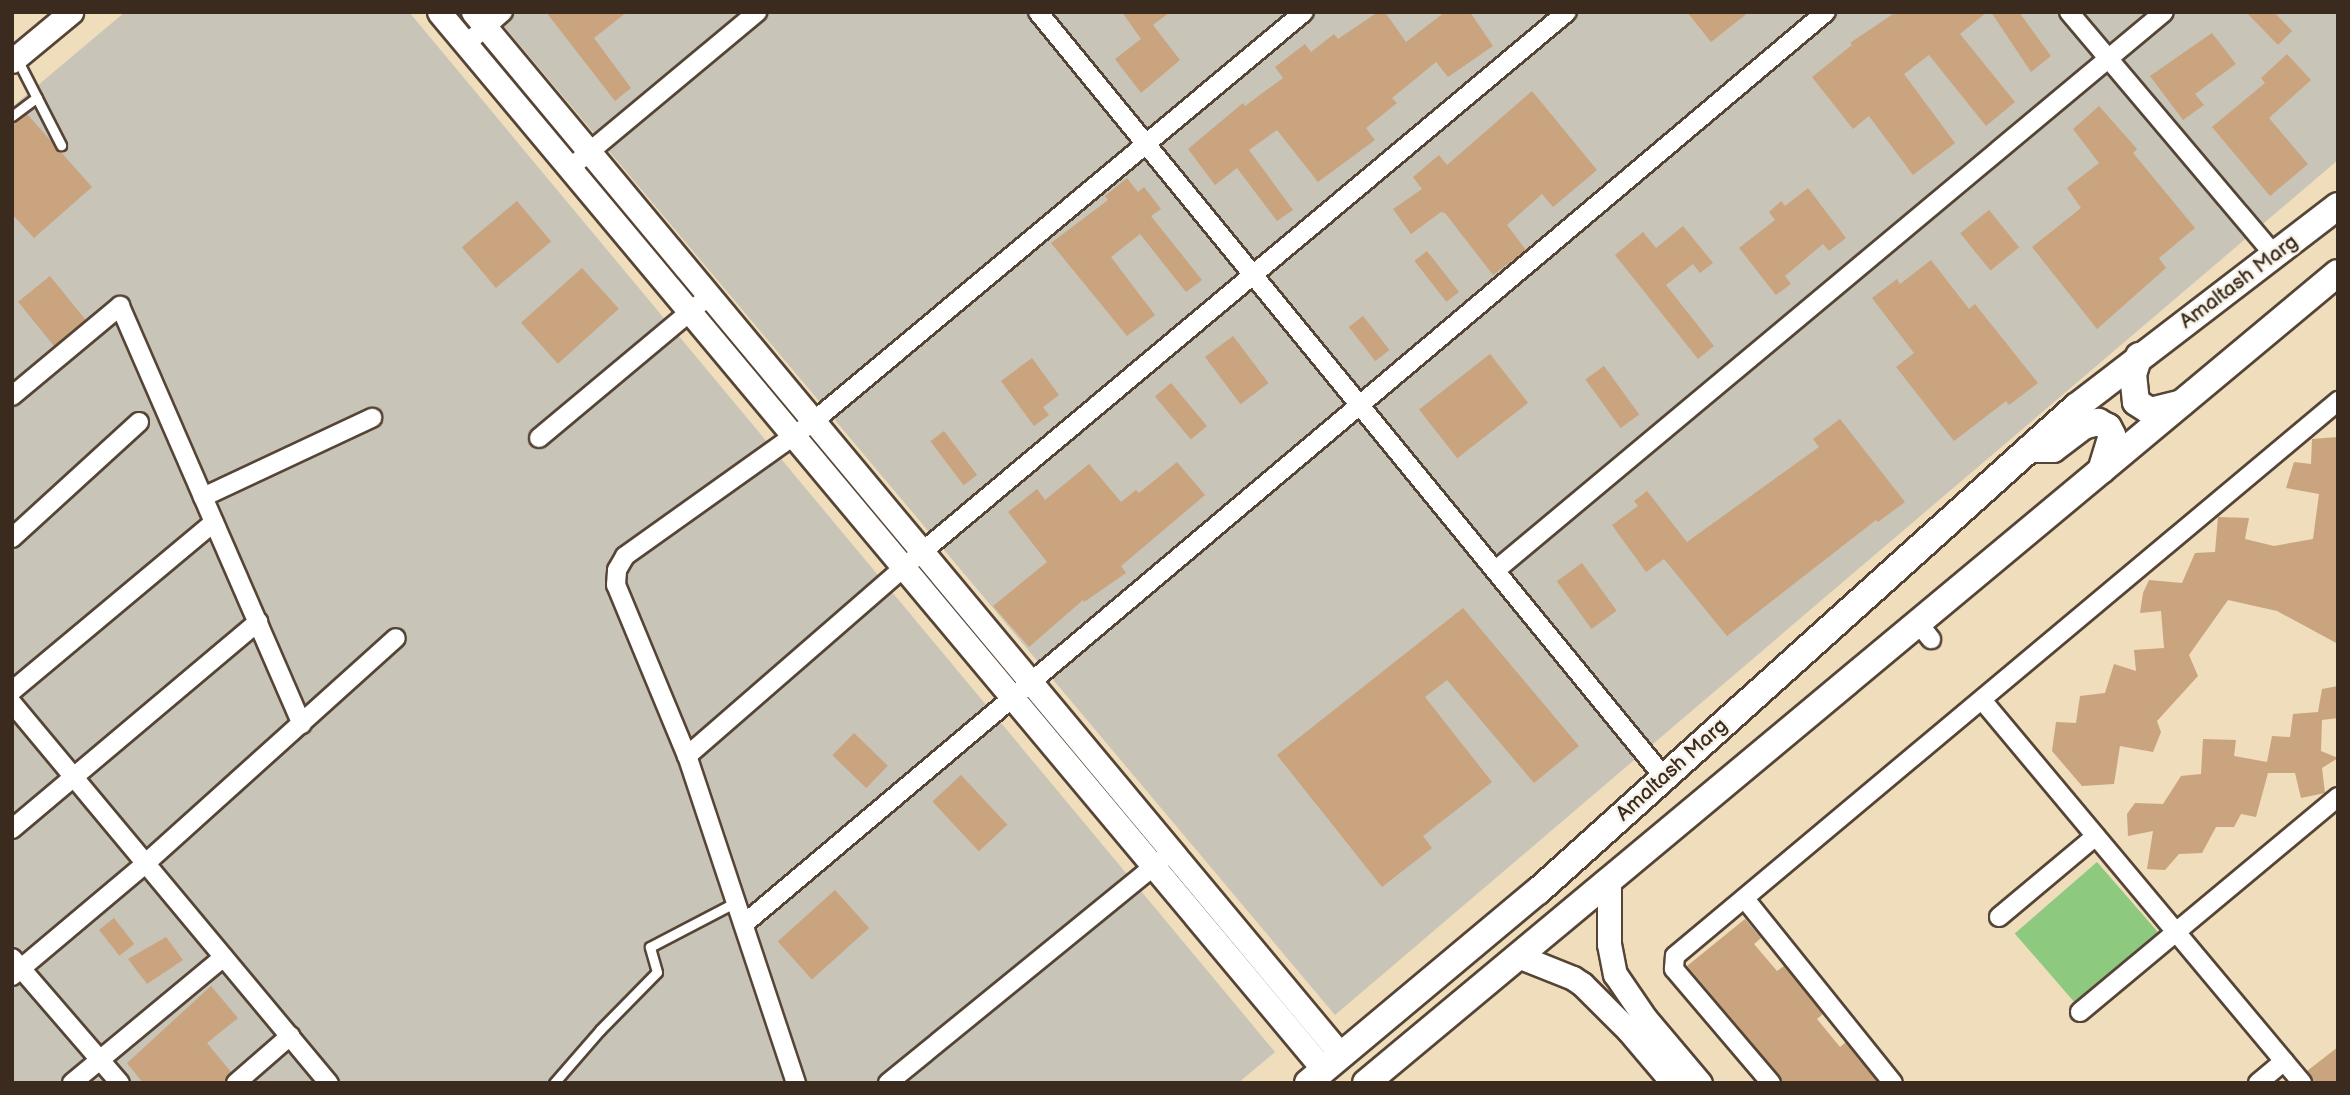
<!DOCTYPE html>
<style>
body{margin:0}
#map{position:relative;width:2350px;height:1095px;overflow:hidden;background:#efddbc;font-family:"Balsamiq Sans",sans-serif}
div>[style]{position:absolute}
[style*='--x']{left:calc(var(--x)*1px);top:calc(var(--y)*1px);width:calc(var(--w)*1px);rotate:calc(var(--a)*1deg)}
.industrial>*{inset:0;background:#c8c4b8}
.green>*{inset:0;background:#8dc97e;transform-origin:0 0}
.building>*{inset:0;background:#c9a47e;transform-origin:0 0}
.roads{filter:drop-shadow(2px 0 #564536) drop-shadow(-2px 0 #564536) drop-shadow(0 2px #564536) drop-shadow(0 -2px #564536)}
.service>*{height:9px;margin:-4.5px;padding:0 4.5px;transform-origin:4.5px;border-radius:4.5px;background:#fff}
.minor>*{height:18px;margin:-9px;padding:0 9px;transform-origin:9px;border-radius:9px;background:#fff}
.tertiary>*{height:23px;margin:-11.5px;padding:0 11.5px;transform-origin:11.5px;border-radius:11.5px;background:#fff}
.secondary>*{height:26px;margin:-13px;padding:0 13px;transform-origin:13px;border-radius:13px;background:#fff}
span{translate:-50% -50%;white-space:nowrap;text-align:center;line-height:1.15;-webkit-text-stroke:5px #f7f3e8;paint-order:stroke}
.street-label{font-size:21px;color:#3b2a1e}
.frame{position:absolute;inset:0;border:14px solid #3b2a1e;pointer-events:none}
</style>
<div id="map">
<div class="industrial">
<div style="clip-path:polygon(125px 12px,409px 12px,1275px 1052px,1238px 1083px,12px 1083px,12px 107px)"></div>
<div style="clip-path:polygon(492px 12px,2338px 12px,2338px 160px,1335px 1015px)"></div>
</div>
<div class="green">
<div style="left:2097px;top:862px;width:94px;height:109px;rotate:49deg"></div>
</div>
<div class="building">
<div style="clip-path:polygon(546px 12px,627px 12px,594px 38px,631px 88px,615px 101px)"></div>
<div style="clip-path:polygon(1122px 12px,1170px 12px,1153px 25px,1180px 60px,1141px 93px,1115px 59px,1141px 39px)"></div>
<div style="clip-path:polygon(1378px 12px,1385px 12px,1406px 42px,1445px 12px,1470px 12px,1493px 46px,1448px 77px,1436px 62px,1392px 98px,1397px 103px,1366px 128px,1375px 140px,1318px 182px,1277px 130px,1249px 150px,1293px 210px,1277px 221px,1237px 168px,1215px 185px,1188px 149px,1243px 103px,1245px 106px,1283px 78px,1275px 67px,1305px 44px,1311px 52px,1334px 34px,1338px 39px)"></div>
<div style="clip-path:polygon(1687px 12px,1749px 12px,1711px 42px)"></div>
<div style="clip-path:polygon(1896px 12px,1987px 12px,1960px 34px,2015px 102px,1986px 126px,1929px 55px,1904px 74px,1955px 143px,1913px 175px,1869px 116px,1853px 129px,1812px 77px,1852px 45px,1850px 43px)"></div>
<div style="clip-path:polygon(1991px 12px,2019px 12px,2051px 56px,2031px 72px)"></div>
<div style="clip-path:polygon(2246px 12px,2274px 12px,2292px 31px,2278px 45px)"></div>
<div style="clip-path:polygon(2212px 33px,2236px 64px,2195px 94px,2204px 105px,2183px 120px,2150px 76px)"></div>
<div style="clip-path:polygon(2287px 54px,2311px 80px,2269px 118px,2308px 164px,2270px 196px,2212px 127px,2265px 83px,2261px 78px)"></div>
<div style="clip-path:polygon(1532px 91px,1597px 170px,1553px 207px,1542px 194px,1507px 225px,1526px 250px,1493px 275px,1445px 213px,1441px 212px,1411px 234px,1393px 209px,1422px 189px,1413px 177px,1439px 155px,1447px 165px)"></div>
<div style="clip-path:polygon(2099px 106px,2137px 149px,2133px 153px,2195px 228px,2159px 258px,2166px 268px,2097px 329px,2032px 247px,2081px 208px,2067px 188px,2099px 163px,2073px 129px)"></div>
<div style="clip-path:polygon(27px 114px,92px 187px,34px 238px,12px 214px,12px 123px)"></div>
<div style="clip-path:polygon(1127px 178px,1138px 192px,1144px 187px,1161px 209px,1151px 216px,1202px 280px,1186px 292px,1140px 234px,1111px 257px,1155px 315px,1127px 336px,1051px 243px,1108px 200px,1105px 196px)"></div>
<div style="clip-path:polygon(1808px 188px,1846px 238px,1829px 251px,1823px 244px,1785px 276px,1791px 284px,1776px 295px,1739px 248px,1775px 220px,1769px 212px,1781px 201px,1785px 206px)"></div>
<div style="left:517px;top:201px;width:53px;height:72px;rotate:50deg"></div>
<div style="left:1989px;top:210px;width:48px;height:37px;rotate:51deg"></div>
<div style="clip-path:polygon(1683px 226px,1713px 263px,1700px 273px,1693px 264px,1666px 285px,1714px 346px,1698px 359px,1615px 255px,1643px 232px,1656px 248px)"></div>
<div style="left:1427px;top:251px;width:52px;height:16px;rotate:52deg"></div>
<div style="clip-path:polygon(1931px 260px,1969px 309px,1975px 304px,2038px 383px,2009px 405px,2006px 401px,1954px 441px,1896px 367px,1914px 353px,1872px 298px,1897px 279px,1900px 284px)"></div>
<div style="left:582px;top:268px;width:55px;height:82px;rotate:48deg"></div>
<div style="left:50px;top:276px;width:57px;height:41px;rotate:51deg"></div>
<div style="left:1363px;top:316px;width:43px;height:18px;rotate:52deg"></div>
<div style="left:1233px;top:336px;width:59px;height:35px;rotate:53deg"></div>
<div style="left:1490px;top:354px;width:62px;height:90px;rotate:52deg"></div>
<div style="clip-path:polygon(1032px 358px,1059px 395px,1043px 407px,1049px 415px,1034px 426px,1001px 381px)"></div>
<div style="left:1604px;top:366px;width:60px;height:23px;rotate:54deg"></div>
<div style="left:1171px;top:383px;width:56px;height:21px;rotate:50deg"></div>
<div style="clip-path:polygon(1840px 419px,1905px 502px,1878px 522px,1876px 520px,1727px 636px,1664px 559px,1646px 572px,1612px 525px,1638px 506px,1634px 501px,1647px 491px,1687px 542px,1819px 447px,1813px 439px)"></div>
<div style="left:944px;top:431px;width:55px;height:17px;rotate:53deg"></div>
<div style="clip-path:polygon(2338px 437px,2338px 644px,2277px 611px,2228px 600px,2189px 655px,2198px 676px,2157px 721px,2161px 732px,2153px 752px,2120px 746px,2114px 784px,2082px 786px,2052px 751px,2056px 722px,2076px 723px,2080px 696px,2105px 693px,2114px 664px,2136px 671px,2134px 650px,2164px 648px,2161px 611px,2140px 613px,2143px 593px,2149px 580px,2182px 583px,2195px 553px,2215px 552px,2218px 517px,2249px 518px,2245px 539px,2274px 546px,2313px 539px,2319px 494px,2286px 488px,2294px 462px,2311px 464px,2312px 439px)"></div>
<div style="clip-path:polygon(1177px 462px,1205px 495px,1121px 566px,1126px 573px,1084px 602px,1083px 600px,1029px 647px,993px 606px,1047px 562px,1008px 512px,1037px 489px,1045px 500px,1089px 464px,1121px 502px,1136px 490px,1139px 493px)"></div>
<div style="left:1582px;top:563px;width:59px;height:31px;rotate:54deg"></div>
<div style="clip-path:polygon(1463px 608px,1579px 746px,1534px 783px,1447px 680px,1425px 697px,1492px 782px,1423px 836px,1432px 848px,1382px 887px,1277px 755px)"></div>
<div style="clip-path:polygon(2338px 686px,2338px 718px,2322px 720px,2321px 751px,2338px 758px,2322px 768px,2325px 793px,2301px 798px,2295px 773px,2268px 773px,2256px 817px,2241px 814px,2234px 827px,2216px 827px,2202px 853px,2179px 854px,2165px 870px,2147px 869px,2153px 831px,2128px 836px,2127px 814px,2135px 803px,2163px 804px,2181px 776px,2201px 774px,2203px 739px,2236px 740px,2234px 756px,2267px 762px,2272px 736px,2290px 737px,2293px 714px,2318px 712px,2322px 689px)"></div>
<div style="left:854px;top:733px;width:47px;height:31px;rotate:44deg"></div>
<div style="left:961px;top:775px;width:68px;height:39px;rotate:47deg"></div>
<div style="left:835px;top:890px;width:51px;height:77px;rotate:48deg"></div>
<div style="left:114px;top:918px;width:33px;height:19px;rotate:52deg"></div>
<div style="clip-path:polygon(1745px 919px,1761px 938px,1754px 944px,1777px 971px,1784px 966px,1823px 1014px,1817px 1019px,1840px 1047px,1846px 1042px,1878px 1083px,1782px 1083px,1780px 1076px,1687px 966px)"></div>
<div style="clip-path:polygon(166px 937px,183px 960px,147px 984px,128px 959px)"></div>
<div style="clip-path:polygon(211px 986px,238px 1018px,207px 1043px,231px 1072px,225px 1083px,143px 1083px,127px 1063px)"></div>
<div style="clip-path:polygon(2338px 1047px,2338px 1083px,2313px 1083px,2307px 1071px)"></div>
</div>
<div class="roads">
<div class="service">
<div style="--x:17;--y:59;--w:97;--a:62.9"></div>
<div style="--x:12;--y:116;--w:31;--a:-37"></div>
<div style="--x:554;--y:1083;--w:70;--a:-49"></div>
<div style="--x:600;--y:1030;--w:81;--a:-45.5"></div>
<div style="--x:657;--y:972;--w:26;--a:-106"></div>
<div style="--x:650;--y:947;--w:97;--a:-27.6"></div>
</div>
<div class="minor">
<div style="--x:1038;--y:12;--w:987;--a:50.71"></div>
<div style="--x:2069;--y:12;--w:319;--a:49.8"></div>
<div style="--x:466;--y:44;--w:49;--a:-40.9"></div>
<div style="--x:570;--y:168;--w:244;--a:-39.8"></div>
<div style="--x:12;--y:396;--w:141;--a:-39.8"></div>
<div style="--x:120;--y:306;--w:456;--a:66.5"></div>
<div style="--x:539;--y:438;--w:222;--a:-39.9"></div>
<div style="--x:203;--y:497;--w:187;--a:-25.1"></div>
<div style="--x:12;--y:538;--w:172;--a:-42.4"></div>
<div style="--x:1496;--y:570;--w:870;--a:-39.87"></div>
<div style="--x:1918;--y:623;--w:21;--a:51"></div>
<div style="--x:12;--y:691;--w:263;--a:-39.9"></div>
<div style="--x:1982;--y:700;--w:499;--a:50.1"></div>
<div style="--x:12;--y:703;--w:495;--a:50.2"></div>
<div style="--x:687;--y:756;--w:311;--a:-41"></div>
<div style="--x:922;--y:552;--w:841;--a:-39.94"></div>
<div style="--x:12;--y:829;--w:322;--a:-40.1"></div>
<div style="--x:1745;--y:899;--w:236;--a:51.2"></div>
<div style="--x:1999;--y:917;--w:126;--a:-39.9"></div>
<div style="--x:744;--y:924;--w:1415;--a:-40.13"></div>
<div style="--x:12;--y:958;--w:165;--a:49.2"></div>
<div style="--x:12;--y:976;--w:175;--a:-40.1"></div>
<div style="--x:146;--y:863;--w:336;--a:-42"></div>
<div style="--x:2080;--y:1012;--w:336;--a:-39.8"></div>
<div style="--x:72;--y:1083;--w:197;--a:-39.7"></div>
<div style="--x:236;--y:1083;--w:72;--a:-41"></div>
<div style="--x:796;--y:1083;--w:345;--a:-108.4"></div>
<div style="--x:687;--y:756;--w:185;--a:-112.5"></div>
<div style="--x:616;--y:585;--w:15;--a:-86"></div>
<div style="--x:617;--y:570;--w:16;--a:-60"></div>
<div style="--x:625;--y:556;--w:232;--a:-35.5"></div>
<div style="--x:814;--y:421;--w:638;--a:-39.85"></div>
<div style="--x:888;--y:1083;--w:353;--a:-39.2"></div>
<div style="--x:1771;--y:1083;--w:150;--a:-130.4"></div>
<div style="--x:1674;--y:969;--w:13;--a:-86"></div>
<div style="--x:1675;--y:956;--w:865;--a:-39.93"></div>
<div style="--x:2258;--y:1083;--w:34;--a:-40"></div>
</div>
<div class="tertiary">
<div style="--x:439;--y:12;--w:1379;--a:50.09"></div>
<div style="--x:473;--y:12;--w:1357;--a:50.23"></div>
<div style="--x:12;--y:61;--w:77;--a:-39.7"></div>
<div style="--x:1609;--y:881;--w:63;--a:90"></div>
<div style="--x:1609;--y:944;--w:31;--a:79"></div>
<div style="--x:1615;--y:974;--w:53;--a:55.7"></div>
<div style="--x:1645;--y:1018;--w:85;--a:49.8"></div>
<div style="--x:1518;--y:956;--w:59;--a:21.8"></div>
<div style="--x:1573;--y:978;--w:11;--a:34"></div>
<div style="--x:1582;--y:984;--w:66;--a:45"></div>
<div style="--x:1629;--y:1031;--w:68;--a:49.8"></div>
</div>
<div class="secondary">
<div style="--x:2139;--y:356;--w:19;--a:108"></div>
<div style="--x:2133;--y:374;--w:28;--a:84"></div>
<div style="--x:2136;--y:402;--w:17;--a:33"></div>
<div style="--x:2150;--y:411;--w:32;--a:-14"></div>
<div style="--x:2029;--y:449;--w:24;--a:0"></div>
<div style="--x:2053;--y:449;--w:38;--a:-37"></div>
<div style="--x:2083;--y:426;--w:16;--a:-15"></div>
<div style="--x:2098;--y:422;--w:11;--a:27"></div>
<div style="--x:2108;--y:427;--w:9;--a:63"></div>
<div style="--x:2112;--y:435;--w:37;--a:107"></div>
<div style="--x:1308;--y:1083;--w:300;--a:-39.9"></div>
<div style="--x:1538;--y:891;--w:724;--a:-41.98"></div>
<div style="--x:2076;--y:407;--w:330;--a:-37.5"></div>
<div style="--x:1366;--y:1083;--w:1265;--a:-39.81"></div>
</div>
</div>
<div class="street-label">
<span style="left:2239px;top:282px;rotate:-37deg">Amaltash Marg</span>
<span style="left:1672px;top:770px;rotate:-42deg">Amaltash Marg</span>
</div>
<div class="frame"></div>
</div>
